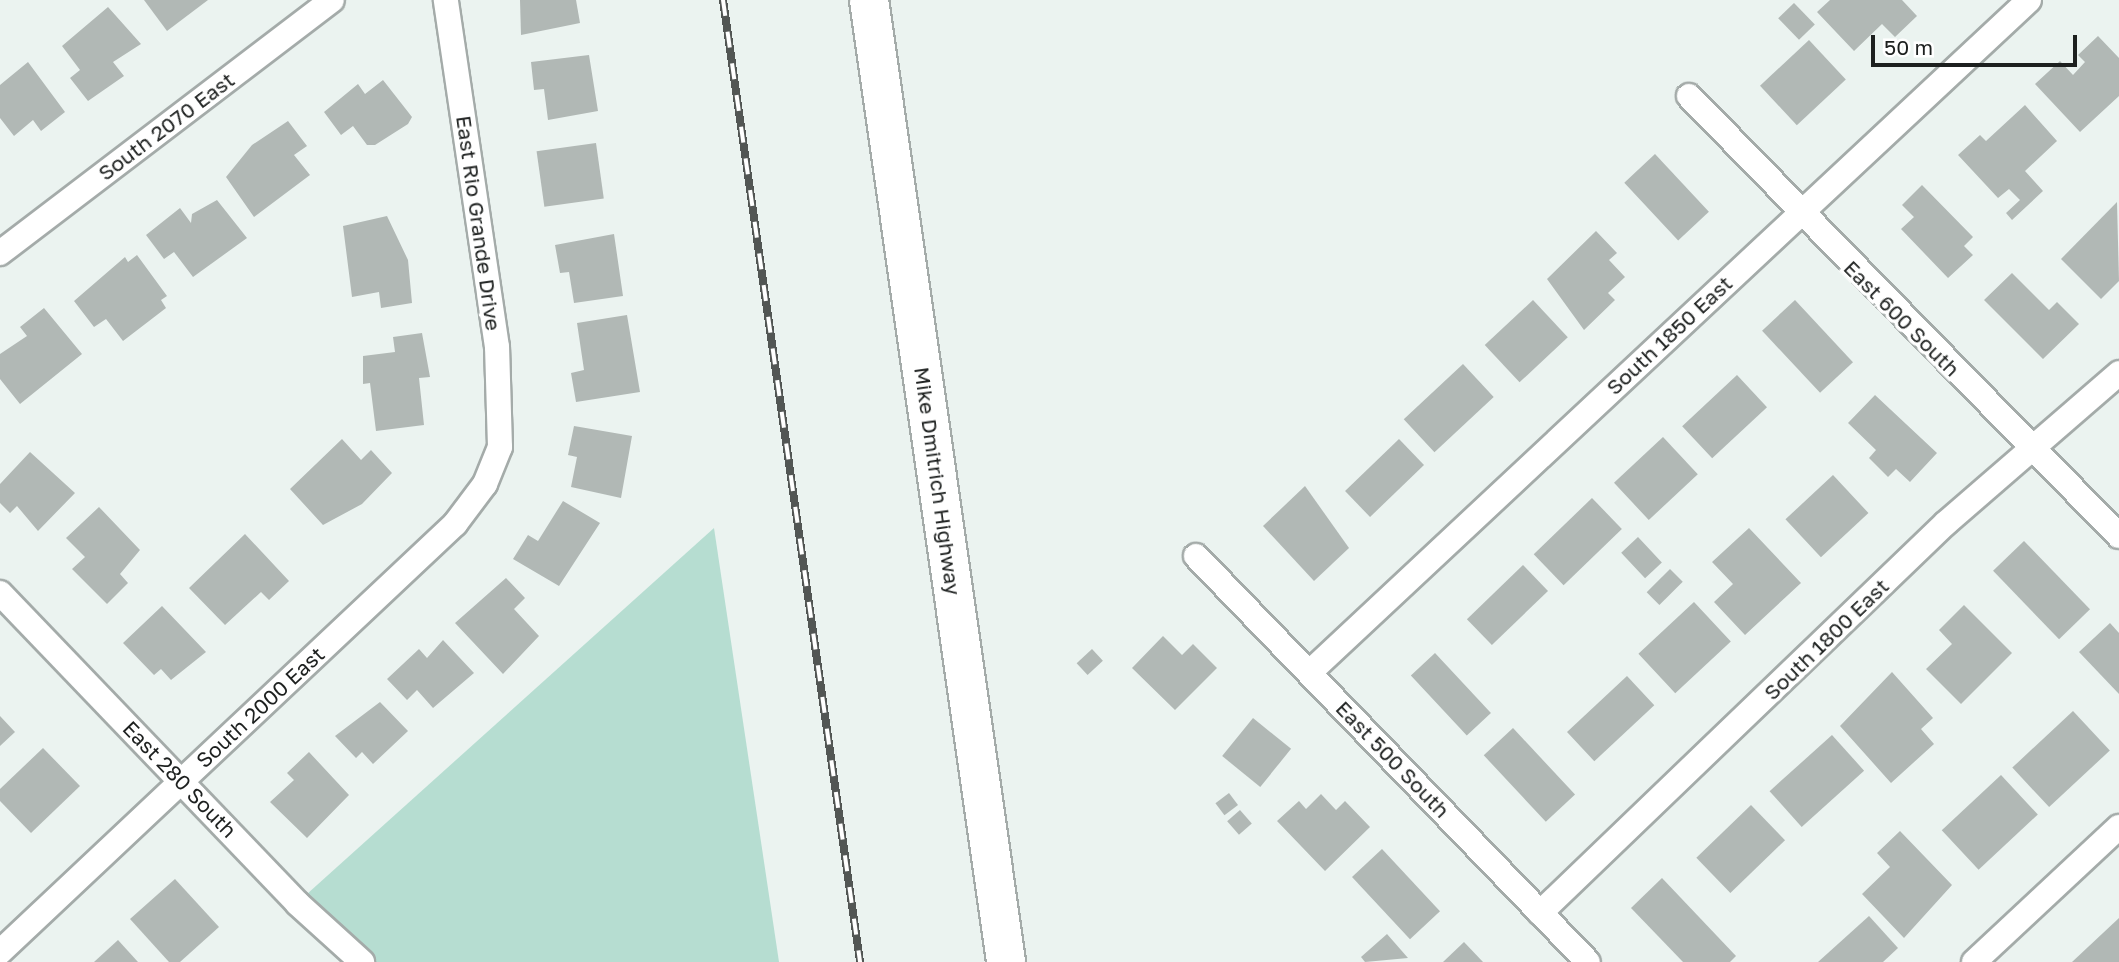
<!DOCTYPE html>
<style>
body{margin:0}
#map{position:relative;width:2119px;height:962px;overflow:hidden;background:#ebf3f0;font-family:"Golos Text",sans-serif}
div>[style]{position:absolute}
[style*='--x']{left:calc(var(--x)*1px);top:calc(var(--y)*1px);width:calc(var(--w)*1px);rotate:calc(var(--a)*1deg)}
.green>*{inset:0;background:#b6ddd1}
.building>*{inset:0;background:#b1b8b5;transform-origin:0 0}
.roads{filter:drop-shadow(2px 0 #a4aba9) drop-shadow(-2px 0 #a4aba9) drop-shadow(0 2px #a4aba9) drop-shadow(0 -2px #a4aba9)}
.street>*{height:24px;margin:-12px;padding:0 12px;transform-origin:12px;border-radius:12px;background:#fff}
.highway>*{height:38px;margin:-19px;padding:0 19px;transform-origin:19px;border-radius:19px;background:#fff}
.rail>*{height:8px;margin-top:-4px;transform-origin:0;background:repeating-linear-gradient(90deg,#fff 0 16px,#525654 0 32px);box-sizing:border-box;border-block:2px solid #525654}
span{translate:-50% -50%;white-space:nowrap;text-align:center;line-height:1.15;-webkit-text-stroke:7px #fff;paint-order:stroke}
.street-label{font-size:21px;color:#1d201f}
.scale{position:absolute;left:1871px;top:35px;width:206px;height:32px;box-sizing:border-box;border:4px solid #1d201f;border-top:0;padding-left:9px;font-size:21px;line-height:24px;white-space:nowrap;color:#1d201f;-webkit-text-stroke:5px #fff;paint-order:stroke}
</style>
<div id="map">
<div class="green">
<div style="clip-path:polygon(714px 528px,779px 962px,362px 962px,297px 903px)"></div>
</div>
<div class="building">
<div style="clip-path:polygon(144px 0,208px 0,167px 31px)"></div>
<div style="clip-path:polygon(520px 0,576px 0,580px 23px,521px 35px)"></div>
<div style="clip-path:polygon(1830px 0,1902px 0,1917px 16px,1895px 37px,1882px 24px,1854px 51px,1817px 12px)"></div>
<div style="left:1794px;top:3px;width:30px;height:22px;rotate:46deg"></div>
<div style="clip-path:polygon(108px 7px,141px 44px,113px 62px,124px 76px,88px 101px,70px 78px,80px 70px,62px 46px)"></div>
<div style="clip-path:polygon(2098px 36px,2119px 58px,2119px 96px,2080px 132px,2035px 84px,2060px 61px,2073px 75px,2085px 62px,2078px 55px)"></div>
<div style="left:1809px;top:40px;width:54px;height:67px;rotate:47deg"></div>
<div style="clip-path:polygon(589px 55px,598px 111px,548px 120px,544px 89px,534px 90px,531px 62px)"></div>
<div style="clip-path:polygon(28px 62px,65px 112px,41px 131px,33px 120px,14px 136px,0 118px,0 85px)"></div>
<div style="clip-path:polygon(383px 80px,412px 117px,408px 124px,375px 145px,367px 145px,353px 126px,341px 135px,324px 112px,358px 84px,365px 94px)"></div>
<div style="clip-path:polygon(2025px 105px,2057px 141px,2025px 171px,2043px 191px,2012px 220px,2006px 213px,2020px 200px,2009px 189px,1998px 198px,1958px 155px,1980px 135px,1986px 141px)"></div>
<div style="clip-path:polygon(288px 121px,307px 146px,294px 155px,310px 175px,254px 217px,226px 177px,252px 145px)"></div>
<div style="left:596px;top:143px;width:56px;height:60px;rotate:82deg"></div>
<div style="left:1655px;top:154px;width:79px;height:42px;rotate:47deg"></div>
<div style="clip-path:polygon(1922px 185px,1973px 237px,1964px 246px,1973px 255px,1948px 278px,1901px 229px,1914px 217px,1902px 205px)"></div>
<div style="clip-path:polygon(217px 200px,247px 238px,193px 277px,174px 252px,164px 259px,146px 235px,180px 208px,191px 223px,192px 214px)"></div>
<div style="clip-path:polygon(2117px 202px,2119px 281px,2101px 299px,2061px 259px)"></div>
<div style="clip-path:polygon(387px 216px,408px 260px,412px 303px,381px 308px,379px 292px,352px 297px,343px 226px)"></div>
<div style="clip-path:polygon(1596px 231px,1617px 253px,1609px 260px,1625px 277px,1608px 293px,1615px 300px,1584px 330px,1547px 279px)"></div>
<div style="clip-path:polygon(614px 234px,623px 296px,574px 303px,569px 272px,560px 273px,555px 245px)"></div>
<div style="clip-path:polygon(137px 255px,167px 296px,161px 300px,166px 308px,123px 341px,106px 319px,94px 327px,74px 301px,125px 257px,128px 262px)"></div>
<div style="clip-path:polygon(2012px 273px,2049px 310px,2057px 302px,2079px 324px,2043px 359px,1984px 300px)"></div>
<div style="left:1533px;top:300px;width:51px;height:66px;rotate:47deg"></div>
<div style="left:1795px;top:300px;width:85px;height:45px;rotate:47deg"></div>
<div style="clip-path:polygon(44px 308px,82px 354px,20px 404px,0 379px,0 354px,27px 336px,20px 327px)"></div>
<div style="clip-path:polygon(627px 315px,640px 392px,576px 402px,571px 373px,584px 370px,577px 323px)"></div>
<div style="clip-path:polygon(422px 333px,430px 377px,419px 378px,424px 425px,376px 431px,370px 383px,363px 384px,363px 356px,395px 352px,393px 337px)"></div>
<div style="left:1463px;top:364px;width:45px;height:81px;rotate:47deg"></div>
<div style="left:1737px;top:375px;width:44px;height:75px;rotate:47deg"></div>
<div style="clip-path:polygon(1875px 395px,1937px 453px,1910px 482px,1896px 469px,1888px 477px,1869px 458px,1876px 450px,1848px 423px)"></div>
<div style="clip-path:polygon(574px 426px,632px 436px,621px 498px,571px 487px,577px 457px,568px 455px)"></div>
<div style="left:1663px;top:437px;width:51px;height:67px;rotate:47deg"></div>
<div style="clip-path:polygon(342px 439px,361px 460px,371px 450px,392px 473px,362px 504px,323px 525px,290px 489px)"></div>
<div style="left:1399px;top:439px;width:36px;height:75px;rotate:46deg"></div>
<div style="clip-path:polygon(30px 452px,75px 493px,38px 531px,17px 506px,10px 513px,0 503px,0 484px)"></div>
<div style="left:1833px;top:475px;width:52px;height:65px;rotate:47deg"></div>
<div style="clip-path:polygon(1305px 486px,1349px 548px,1314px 581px,1263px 526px)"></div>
<div style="left:1592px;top:498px;width:43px;height:81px;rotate:46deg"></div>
<div style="clip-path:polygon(563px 501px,600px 523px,559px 586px,513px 559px,528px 535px,538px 541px)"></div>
<div style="clip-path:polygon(99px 507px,140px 550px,120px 574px,128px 583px,107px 604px,72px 569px,85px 557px,66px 538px)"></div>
<div style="clip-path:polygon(1749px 528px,1801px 583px,1745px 635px,1714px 602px,1733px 584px,1712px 562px)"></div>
<div style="clip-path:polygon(245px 534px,289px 581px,269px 600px,261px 592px,225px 625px,189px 588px)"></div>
<div style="left:1638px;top:537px;width:35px;height:23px;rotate:47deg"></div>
<div style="left:2024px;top:541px;width:95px;height:43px;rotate:46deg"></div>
<div style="left:1523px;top:565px;width:36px;height:78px;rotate:46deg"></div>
<div style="left:1670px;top:569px;width:18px;height:33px;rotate:45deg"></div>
<div style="clip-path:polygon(506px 578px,525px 598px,514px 609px,539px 636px,503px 674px,455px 623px)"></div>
<div style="left:1694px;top:602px;width:54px;height:76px;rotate:47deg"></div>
<div style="clip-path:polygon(1964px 605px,2012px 653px,1961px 704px,1926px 669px,1952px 644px,1939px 630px)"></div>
<div style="clip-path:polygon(162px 606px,206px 652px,171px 680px,161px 669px,154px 675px,123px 643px)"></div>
<div style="clip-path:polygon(2110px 623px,2119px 633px,2119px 694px,2079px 652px)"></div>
<div style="clip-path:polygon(1163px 636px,1182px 655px,1193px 644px,1217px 668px,1175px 710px,1132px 668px)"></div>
<div style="clip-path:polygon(443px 640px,474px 673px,433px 708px,417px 690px,407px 700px,387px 679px,419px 649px,427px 658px)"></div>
<div style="left:1092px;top:649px;width:16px;height:21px;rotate:47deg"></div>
<div style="left:1435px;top:653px;width:82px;height:33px;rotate:47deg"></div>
<div style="clip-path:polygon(1892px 672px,1933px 718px,1921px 729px,1934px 744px,1891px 783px,1840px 726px)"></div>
<div style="left:1627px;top:676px;width:40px;height:82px;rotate:47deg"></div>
<div style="clip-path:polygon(380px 702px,408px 731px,373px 764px,362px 752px,356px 758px,335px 736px)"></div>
<div style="left:2073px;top:711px;width:54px;height:83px;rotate:47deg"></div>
<div style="clip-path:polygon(0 716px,15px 732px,0 746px)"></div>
<div style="left:1253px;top:718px;width:49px;height:49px;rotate:39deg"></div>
<div style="left:1513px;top:728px;width:91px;height:40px;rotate:47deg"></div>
<div style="left:1832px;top:735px;width:48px;height:84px;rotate:48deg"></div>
<div style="clip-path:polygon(43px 748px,80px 786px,31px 833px,0 801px,0 789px)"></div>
<div style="clip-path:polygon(309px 752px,349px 795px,307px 838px,270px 802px,294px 780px,287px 773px)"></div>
<div style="left:2001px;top:775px;width:54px;height:81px;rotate:47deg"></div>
<div style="left:1229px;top:793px;width:15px;height:17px;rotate:53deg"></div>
<div style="clip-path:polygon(1321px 794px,1336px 810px,1345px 801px,1370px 827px,1325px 871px,1277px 821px,1299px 801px,1306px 809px)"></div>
<div style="left:1751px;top:805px;width:49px;height:76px;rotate:46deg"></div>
<div style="left:1240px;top:810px;width:18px;height:17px;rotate:49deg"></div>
<div style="clip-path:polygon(1900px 831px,1952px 885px,1904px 938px,1862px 894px,1890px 867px,1877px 853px)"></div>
<div style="left:1382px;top:849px;width:85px;height:41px;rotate:47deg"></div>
<div style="clip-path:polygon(1662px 878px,1736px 956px,1730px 962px,1683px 962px,1631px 908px)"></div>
<div style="clip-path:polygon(175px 879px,219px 927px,180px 962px,169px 962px,130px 919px)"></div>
<div style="clip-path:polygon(1869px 916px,1898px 948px,1883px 962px,1818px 962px)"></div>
<div style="clip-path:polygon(2119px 918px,2119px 962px,2072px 962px)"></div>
<div style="clip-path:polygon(1387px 934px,1408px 958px,1365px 962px,1361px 957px)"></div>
<div style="clip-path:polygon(118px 940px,138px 962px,94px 962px)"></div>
<div style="clip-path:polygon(1464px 942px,1483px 962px,1443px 962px)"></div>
</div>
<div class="roads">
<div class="street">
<div style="--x:1689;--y:96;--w:615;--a:45.66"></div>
<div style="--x:0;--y:253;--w:417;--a:-37.3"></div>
<div style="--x:1196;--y:556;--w:564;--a:46.01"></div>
<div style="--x:0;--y:593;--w:429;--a:46.2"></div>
<div style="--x:297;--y:903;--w:88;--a:42.2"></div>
<div style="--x:1310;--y:672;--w:984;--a:-43.06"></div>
<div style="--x:1540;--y:913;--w:563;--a:-43.85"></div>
<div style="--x:1946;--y:523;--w:229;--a:-40.9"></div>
<div style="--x:0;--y:952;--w:625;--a:-43.25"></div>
<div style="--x:455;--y:524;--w:50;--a:-53.1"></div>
<div style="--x:485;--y:484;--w:40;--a:-68"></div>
<div style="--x:500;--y:447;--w:100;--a:-91.7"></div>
<div style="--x:497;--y:347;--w:351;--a:-98.4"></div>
<div style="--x:1974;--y:962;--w:198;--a:-43"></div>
</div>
<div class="highway">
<div style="--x:869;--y:0;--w:972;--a:81.89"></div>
</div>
</div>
<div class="rail">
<div style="--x:723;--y:0;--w:972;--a:81.89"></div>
</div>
<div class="street-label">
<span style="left:166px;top:126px;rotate:-37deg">South 2070 East</span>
<span style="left:479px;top:223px;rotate:82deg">East Rio Grande Drive</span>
<span style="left:1902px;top:318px;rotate:45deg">East 600 South</span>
<span style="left:1669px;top:335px;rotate:-43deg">South 1850 East</span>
<span style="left:938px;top:481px;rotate:82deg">Mike Dmitrich Highway</span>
<span style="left:1826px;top:639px;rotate:-44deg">South 1800 East</span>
<span style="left:260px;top:707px;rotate:-43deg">South 2000 East</span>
<span style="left:1393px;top:759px;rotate:46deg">East 500 South</span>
<span style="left:180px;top:779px;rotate:46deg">East 280 South</span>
</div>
<div class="scale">50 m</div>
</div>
